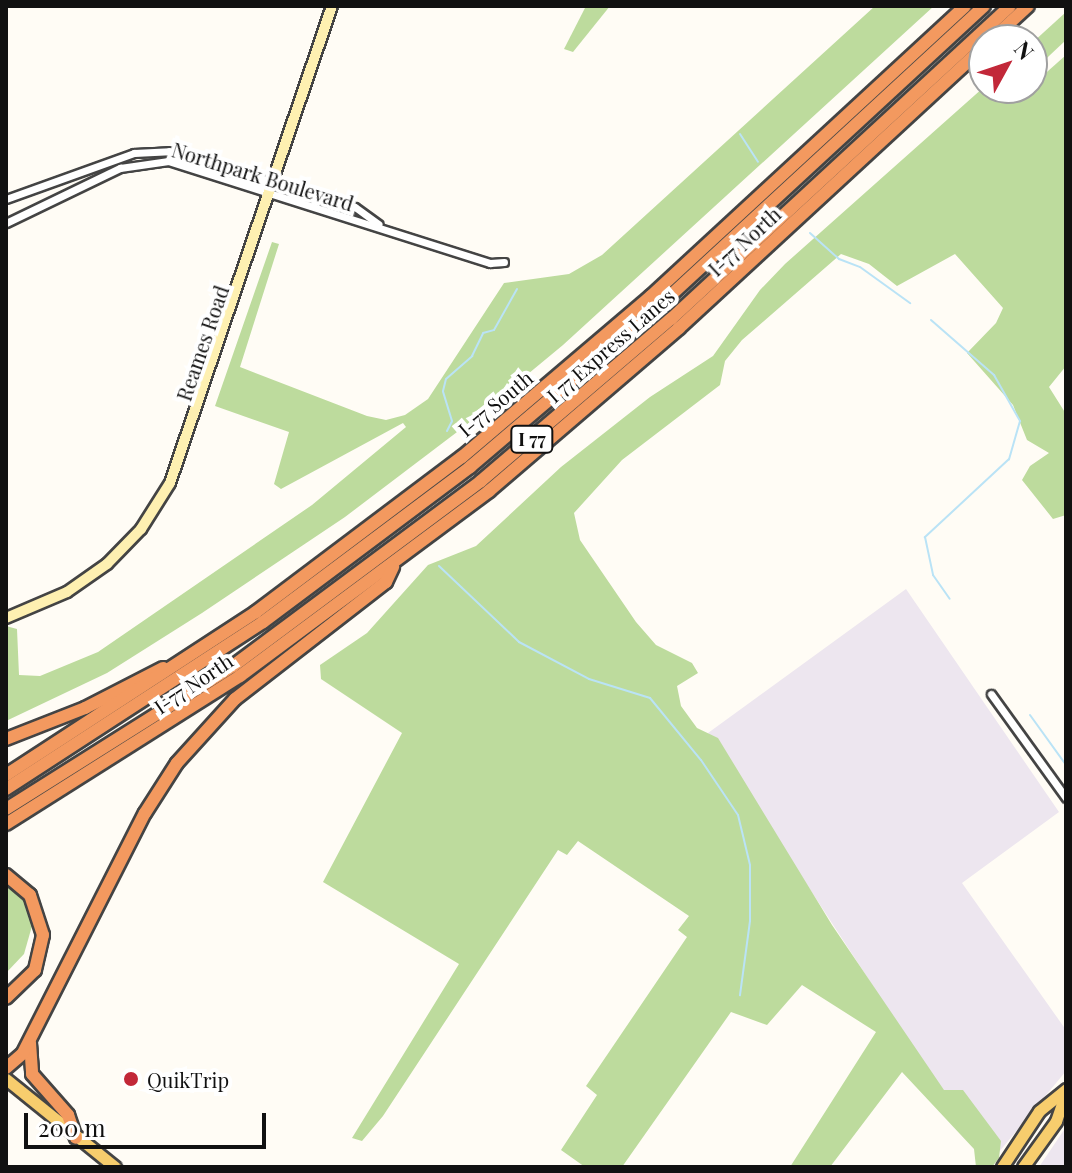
<!DOCTYPE html>
<style>
body{margin:0}
#map{position:relative;width:1072px;height:1173px;overflow:hidden;background:#fffcf5;font-family:"Playfair Display",serif}
div>[style]{position:absolute}
[style*='--x']{left:calc(var(--x)*1px);top:calc(var(--y)*1px);width:calc(var(--w)*1px);rotate:calc(var(--a)*1deg)}
.industrial>*{inset:0;background:#ede6ef}
.forest>*{inset:0;background:#bddb9d}
.stream>*{height:2px;margin:-1px;padding:0 1px;transform-origin:1px;border-radius:1px;background:#bae3f6}
.roads{filter:drop-shadow(2px 0 #444) drop-shadow(-2px 0 #444) drop-shadow(0 2px #444) drop-shadow(0 -2px #444)}
.street>*{height:7px;margin:-3.5px;padding:0 3.5px;transform-origin:3.5px;border-radius:3.5px;background:#fff}
.secondary>*{height:10px;margin:-5px;padding:0 5px;transform-origin:5px;border-radius:5px;background:#fef0b1}
.primary>*{height:11px;margin:-5.5px;padding:0 5.5px;transform-origin:5.5px;border-radius:5.5px;background:#f7cd6d}
.highway>*{height:12px;margin:-6px;padding:0 6px;transform-origin:6px;border-radius:6px;background:#f3995f}
.dots>*{width:22px;height:22px;translate:-50% -50%;box-sizing:border-box;border:4px solid #fff;border-radius:50%}
span{translate:-50% -50%;white-space:nowrap;text-align:center;line-height:1.15;-webkit-text-stroke:8px #fff;paint-order:stroke}
.shield-label span{padding:2px 6px;background:#fff;border:2px solid;border-radius:6px;-webkit-text-stroke-width:0}
.shield-label{font-size:18px;color:#111;font-weight:700}
.street-label{font-size:20px;color:#111}
.poi-label{font-size:20px;color:#111}
.left{translate:0 -50%;text-align:left}
.frame{position:absolute;inset:0;border:8px solid #111;pointer-events:none}
.north{position:absolute;left:968px;top:24px;width:80px;height:80px;box-sizing:border-box;background:#fff;border:2px solid #a0a0a0;border-radius:50%;rotate:50deg;font-size:22px;font-weight:700;line-height:32px;text-align:center;color:#111}
.north::after{content:'';display:block;margin:auto;width:28px;height:36px;background:#c22839;clip-path:polygon(50% 0,100% 100%,50% 72%,0 100%)}
.scale{position:absolute;left:24px;top:1113px;width:242px;height:36px;box-sizing:border-box;border:4px solid #111;border-top:0;padding-left:10px;font-size:24px;line-height:28px;white-space:nowrap;color:#111;-webkit-text-stroke:6px #fff;paint-order:stroke}
</style>
<div id="map">
<div class="industrial">
<div style="clip-path:polygon(906px 589px,1059px 812px,962px 883px,1066px 1030px,1066px 1071px,989px 1164px,708px 733px)"></div>
<div style="clip-path:polygon(1066px 1127px,1066px 1167px,1039px 1167px)"></div>
</div>
<div class="forest">
<div style="clip-path:polygon(586px 6px,610px 6px,573px 52px,564px 49px)"></div>
<div style="clip-path:polygon(875px 6px,934px 6px,563px 345px,465px 426px,345px 517px,202px 613px,107px 673px,6px 721px,6px 626px,17px 629px,19px 675px,40px 676px,98px 652px,312px 505px,406px 427px,403px 423px,281px 489px,274px 484px,289px 432px,215px 406px,272px 242px,279px 244px,240px 367px,367px 416px,386px 420px,405px 415px,428px 399px,504px 283px,569px 274px,602px 255px)"></div>
<div style="clip-path:polygon(1066px 12px,1066px 40px,1032px 72px,1032px 43px)"></div>
<div style="clip-path:polygon(1066px 55px,1066px 366px,1049px 387px,1066px 414px,1066px 515px,1053px 519px,1022px 480px,1030px 466px,1049px 453px,1027px 440px,1013px 405px,967px 353px,996px 323px,1003px 308px,955px 254px,897px 286px,869px 264px,841px 254px,742px 340px,725px 361px,720px 385px,622px 460px,574px 513px,580px 540px,636px 622px,656px 645px,692px 663px,698px 673px,677px 686px,681px 706px,697px 728px,718px 738px,832px 925px,944px 1090px,963px 1090px,1001px 1141px,999px 1158px,992px 1167px,976px 1167px,974px 1149px,902px 1072px,830px 1167px,790px 1167px,876px 1032px,802px 985px,767px 1025px,731px 1012px,622px 1167px,585px 1167px,561px 1150px,597px 1095px,586px 1086px,687px 937px,678px 930px,689px 916px,578px 841px,567px 855px,558px 850px,383px 1116px,362px 1141px,352px 1138px,459px 964px,323px 882px,402px 733px,321px 679px,320px 665px,367px 633px,428px 565px,476px 546px,561px 467px,650px 397px,713px 356px,760px 290px,785px 264px,984px 87px,1015px 88px,1021px 95px)"></div>
<div style="clip-path:polygon(6px 885px,27px 904px,32px 926px,24px 954px,6px 973px)"></div>
</div>
<div class="stream">
<div style="--x:740;--y:134;--w:33;--a:57"></div>
<div style="--x:810;--y:233;--w:39;--a:42"></div>
<div style="--x:839;--y:259;--w:22;--a:21"></div>
<div style="--x:860;--y:267;--w:62;--a:35.8"></div>
<div style="--x:931;--y:320;--w:84;--a:41.1"></div>
<div style="--x:994;--y:375;--w:53;--a:60.5"></div>
<div style="--x:1020;--y:421;--w:40;--a:106"></div>
<div style="--x:1009;--y:459;--w:115;--a:137.1"></div>
<div style="--x:925;--y:537;--w:39;--a:78"></div>
<div style="--x:933;--y:575;--w:29;--a:55"></div>
<div style="--x:447;--y:431;--w:11;--a:-63"></div>
<div style="--x:452;--y:421;--w:31;--a:-107"></div>
<div style="--x:443;--y:391;--w:12;--a:-76"></div>
<div style="--x:446;--y:379;--w:35;--a:-41"></div>
<div style="--x:472;--y:356;--w:25;--a:-64"></div>
<div style="--x:483;--y:333;--w:11;--a:-15"></div>
<div style="--x:494;--y:330;--w:47;--a:-60.7"></div>
<div style="--x:439;--y:566;--w:110;--a:43.5"></div>
<div style="--x:519;--y:642;--w:79;--a:27.9"></div>
<div style="--x:589;--y:679;--w:64;--a:17.3"></div>
<div style="--x:650;--y:698;--w:80;--a:50.6"></div>
<div style="--x:701;--y:760;--w:66;--a:56.1"></div>
<div style="--x:738;--y:815;--w:51;--a:76.5"></div>
<div style="--x:750;--y:865;--w:56;--a:90"></div>
<div style="--x:750;--y:921;--w:75;--a:97.7"></div>
<div style="--x:1030;--y:715;--w:62;--a:54.2"></div>
</div>
<div class="roads">
<div class="street">
<div style="--x:6;--y:199;--w:136;--a:-19.8"></div>
<div style="--x:134;--y:153;--w:35;--a:-3"></div>
<div style="--x:169;--y:151;--w:194;--a:16.8"></div>
<div style="--x:355;--y:207;--w:29;--a:36"></div>
<div style="--x:6;--y:223;--w:127;--a:-25.8"></div>
<div style="--x:120;--y:168;--w:49;--a:-8.3"></div>
<div style="--x:168;--y:161;--w:338;--a:17.6"></div>
<div style="--x:490;--y:263;--w:14;--a:-4"></div>
<div style="--x:991;--y:694;--w:128;--a:54.2"></div>
</div>
<div class="secondary">
<div style="--x:6;--y:618;--w:66;--a:-23.1"></div>
<div style="--x:67;--y:592;--w:49;--a:-35"></div>
<div style="--x:107;--y:564;--w:49;--a:-45.8"></div>
<div style="--x:141;--y:529;--w:54;--a:-57.8"></div>
<div style="--x:170;--y:483;--w:504;--a:-71.24"></div>
</div>
<div class="primary">
<div style="--x:6;--y:1079;--w:140;--a:38.9"></div>
<div style="--x:1002;--y:1167;--w:67;--a:-56.5"></div>
<div style="--x:1039;--y:1111;--w:35;--a:-39"></div>
<div style="--x:1023;--y:1167;--w:57;--a:-54.3"></div>
<div style="--x:1056;--y:1121;--w:31;--a:-71"></div>
</div>
<div class="highway">
<div style="--x:991;--y:40;--w:50;--a:-42.6"></div>
<div style="--x:6;--y:739;--w:85;--a:-21.4"></div>
<div style="--x:85;--y:708;--w:88;--a:-27.1"></div>
<div style="--x:6;--y:775;--w:298;--a:-33.1"></div>
<div style="--x:256;--y:612;--w:258;--a:-37"></div>
<div style="--x:462;--y:457;--w:248;--a:-40.4"></div>
<div style="--x:651;--y:296;--w:427;--a:-42.7"></div>
<div style="--x:6;--y:789;--w:306;--a:-33"></div>
<div style="--x:263;--y:622;--w:259;--a:-36.8"></div>
<div style="--x:470;--y:467;--w:248;--a:-40.4"></div>
<div style="--x:659;--y:306;--w:442;--a:-42.7"></div>
<div style="--x:6;--y:809;--w:268;--a:-32.2"></div>
<div style="--x:233;--y:666;--w:309;--a:-36.7"></div>
<div style="--x:481;--y:481;--w:250;--a:-40.5"></div>
<div style="--x:671;--y:319;--w:461;--a:-42.7"></div>
<div style="--x:6;--y:824;--w:277;--a:-32.3"></div>
<div style="--x:240;--y:676;--w:310;--a:-36.6"></div>
<div style="--x:489;--y:491;--w:250;--a:-40.6"></div>
<div style="--x:679;--y:328;--w:415;--a:-42.7"></div>
<div style="--x:6;--y:875;--w:31;--a:40"></div>
<div style="--x:30;--y:895;--w:42;--a:72"></div>
<div style="--x:43;--y:935;--w:36;--a:103"></div>
<div style="--x:35;--y:970;--w:40;--a:136"></div>
<div style="--x:30;--y:1043;--w:31;--a:86"></div>
<div style="--x:32;--y:1074;--w:55;--a:48.7"></div>
<div style="--x:68;--y:1115;--w:24;--a:71"></div>
<div style="--x:6;--y:1068;--w:23;--a:-41"></div>
<div style="--x:23;--y:1053;--w:269;--a:-63.1"></div>
<div style="--x:145;--y:813;--w:59;--a:-57.4"></div>
<div style="--x:177;--y:763;--w:86;--a:-47.8"></div>
<div style="--x:235;--y:699;--w:191;--a:-37.8"></div>
<div style="--x:386;--y:582;--w:17;--a:-65"></div>
</div>
</div>
<div class="dots">
<div style="left:131px;top:1079px;background:#c22839"></div>
</div>
<div class="shield-label">
<span style="left:532px;top:439px">I 77</span>
</div>
<div class="street-label">
<span style="left:263px;top:176px;rotate:17deg">Northpark Boulevard</span>
<span style="left:744px;top:241px;rotate:-43deg">I-77 North</span>
<span style="left:202px;top:343px;rotate:-71deg">Reames Road</span>
<span style="left:610px;top:345px;rotate:-41deg">I 77 Express Lanes</span>
<span style="left:495px;top:403px;rotate:-40deg">I-77 South</span>
<span style="left:193px;top:683px;rotate:-34deg">I-77 North</span>
</div>
<div class="poi-label">
<span class="left" style="left:147px;top:1079px">QuikTrip</span>
</div>
<div class="frame"></div>
<div class="north">N</div>
<div class="scale">200 m</div>
</div>
